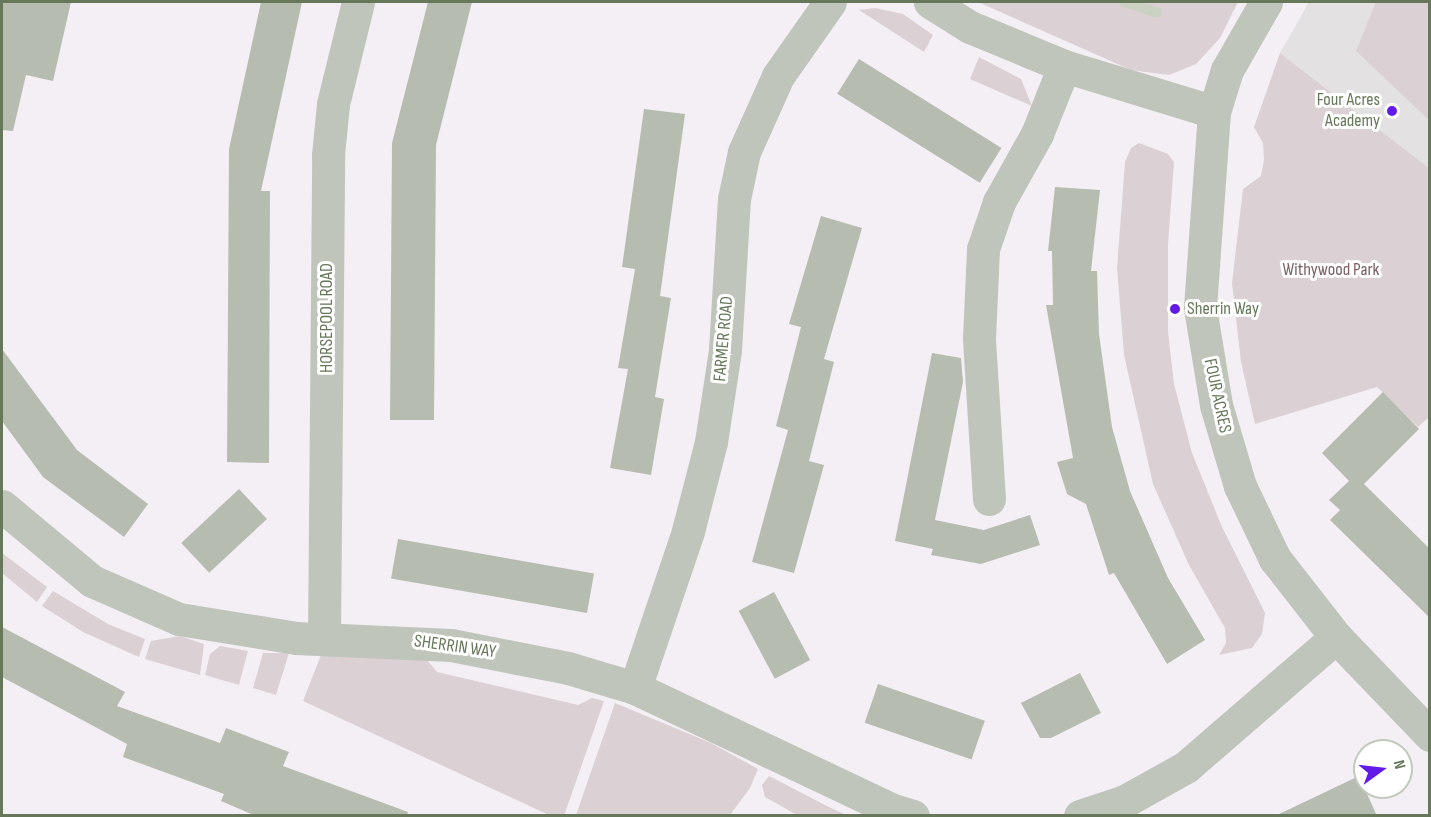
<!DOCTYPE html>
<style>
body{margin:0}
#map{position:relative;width:1431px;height:817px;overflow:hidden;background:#f4eff4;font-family:"Sofia Sans Condensed",sans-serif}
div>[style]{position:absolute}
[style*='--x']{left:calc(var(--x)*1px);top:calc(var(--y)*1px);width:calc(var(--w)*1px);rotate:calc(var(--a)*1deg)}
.built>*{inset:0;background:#e3e1e1}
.green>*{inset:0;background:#dbd0d3}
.stream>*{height:10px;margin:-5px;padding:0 5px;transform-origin:5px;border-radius:5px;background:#cbd1c3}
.building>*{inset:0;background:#b7bcb1;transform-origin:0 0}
.minor>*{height:33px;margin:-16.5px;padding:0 16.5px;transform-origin:16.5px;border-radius:16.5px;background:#c0c5bc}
.dots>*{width:16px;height:16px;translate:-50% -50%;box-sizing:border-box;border:3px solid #fff;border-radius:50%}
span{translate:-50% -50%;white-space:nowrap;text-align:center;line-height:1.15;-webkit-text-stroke:6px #fff;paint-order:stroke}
.poi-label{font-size:18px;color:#66775a}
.right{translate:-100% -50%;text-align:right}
.left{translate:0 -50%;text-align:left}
.park-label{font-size:18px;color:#796163}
.street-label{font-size:18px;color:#66775a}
.frame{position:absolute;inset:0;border:3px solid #66775a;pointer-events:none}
.north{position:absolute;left:1353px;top:739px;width:60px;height:60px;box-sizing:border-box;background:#fff;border:2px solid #c2c9bd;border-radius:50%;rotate:75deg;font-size:16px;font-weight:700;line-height:24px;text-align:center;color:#66775a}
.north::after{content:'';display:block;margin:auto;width:21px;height:27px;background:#621ae9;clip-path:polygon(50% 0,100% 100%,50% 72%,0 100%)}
</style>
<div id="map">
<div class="built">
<div style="clip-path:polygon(1309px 2px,1429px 2px,1429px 168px,1280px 53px)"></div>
</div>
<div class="green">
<div style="clip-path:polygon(978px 2px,1238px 2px,1220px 38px,1196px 64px,1169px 75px,1131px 70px)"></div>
<div style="clip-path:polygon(1376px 2px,1429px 2px,1429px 120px,1356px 51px)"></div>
<div style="clip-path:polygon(875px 8px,903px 14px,933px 35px,924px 52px,859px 10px)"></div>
<div style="clip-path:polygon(1280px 53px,1429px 168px,1430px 416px,1418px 427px,1377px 387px,1255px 424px,1241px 362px,1232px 283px,1243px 189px,1261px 176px,1264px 160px,1263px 143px,1254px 127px)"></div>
<div style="clip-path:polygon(979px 57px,1021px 79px,1032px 106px,970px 79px)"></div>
<div style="clip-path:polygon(1139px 143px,1168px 154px,1174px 162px,1168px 244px,1168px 332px,1174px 384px,1192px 453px,1222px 527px,1265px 613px,1262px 634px,1252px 648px,1219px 655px,1226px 643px,1225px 628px,1189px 565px,1153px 484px,1124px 355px,1117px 268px,1125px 162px,1131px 148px)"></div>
<div style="clip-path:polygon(2px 553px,47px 587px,37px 602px,2px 573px)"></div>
<div style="clip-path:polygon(53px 591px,108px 624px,145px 639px,139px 657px,83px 632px,42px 606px)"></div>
<div style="clip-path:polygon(180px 636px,204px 644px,200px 675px,145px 659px,151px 641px)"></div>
<div style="clip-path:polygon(220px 646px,248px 651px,239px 685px,205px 675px,210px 654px)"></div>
<div style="clip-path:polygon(263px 653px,289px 653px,276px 695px,253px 688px)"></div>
<div style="clip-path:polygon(422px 654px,437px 672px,578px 705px,592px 698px,604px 701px,564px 816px,549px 815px,303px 701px,321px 655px)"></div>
<div style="clip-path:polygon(615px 703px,711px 743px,758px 769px,750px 788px,730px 815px,576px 815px)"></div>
<div style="clip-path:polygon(769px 776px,829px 807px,846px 815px,797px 815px,765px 797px,762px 785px)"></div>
</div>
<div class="stream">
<div style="--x:1124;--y:2;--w:35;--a:18"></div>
</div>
<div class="building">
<div style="clip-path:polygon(2px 2px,71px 2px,53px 81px,26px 75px,13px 131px,2px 130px)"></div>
<div style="clip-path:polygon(261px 2px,302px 2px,261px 191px,270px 191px,269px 463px,227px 462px,229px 149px)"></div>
<div style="clip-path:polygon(428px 2px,472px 2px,436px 145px,434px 420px,390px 420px,392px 143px)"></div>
<div style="left:859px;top:59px;width:168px;height:41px;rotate:32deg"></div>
<div style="clip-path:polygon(644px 109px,685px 114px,660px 296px,671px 298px,655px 397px,664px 399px,651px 475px,610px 468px,628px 369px,618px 368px,635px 269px,622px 267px)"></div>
<div style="clip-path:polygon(1055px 187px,1100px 190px,1091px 271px,1097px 271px,1099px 334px,1112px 427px,1130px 491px,1168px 578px,1205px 640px,1167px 664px,1114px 573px,1109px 575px,1086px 504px,1067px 494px,1057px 462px,1073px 458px,1046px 305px,1053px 305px,1052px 251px,1048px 251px)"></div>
<div style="clip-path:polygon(821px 216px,862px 228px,824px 359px,834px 362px,809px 461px,824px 465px,794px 573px,752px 562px,788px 430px,776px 426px,801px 327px,789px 324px)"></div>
<div style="clip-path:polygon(2px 349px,77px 450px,148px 504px,124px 537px,43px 477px,2px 421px)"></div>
<div style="clip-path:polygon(932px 353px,961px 358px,963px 382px,935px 520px,984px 530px,1030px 515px,1040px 545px,981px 564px,931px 555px,933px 549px,895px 541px)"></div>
<div style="clip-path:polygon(1383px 392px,1419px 429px,1364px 484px,1430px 549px,1430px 618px,1330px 520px,1340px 510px,1329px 500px,1349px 481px,1322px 453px)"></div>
<div style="left:239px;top:489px;width:41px;height:79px;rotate:47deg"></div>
<div style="left:398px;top:539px;width:199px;height:40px;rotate:10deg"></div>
<div style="left:774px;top:592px;width:77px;height:40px;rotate:62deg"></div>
<div style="clip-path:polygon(2px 627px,125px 692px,117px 706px,220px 743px,226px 728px,289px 752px,283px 766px,408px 812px,407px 816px,256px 816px,221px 801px,224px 794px,123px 757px,127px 744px,2px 677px)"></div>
<div style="clip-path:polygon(1080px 673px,1101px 713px,1051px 738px,1040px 738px,1021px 703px)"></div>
<div style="left:878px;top:684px;width:113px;height:41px;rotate:19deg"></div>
<div style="clip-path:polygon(1359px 776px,1377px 816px,1275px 816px)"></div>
</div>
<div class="minor">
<div style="--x:930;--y:2;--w:47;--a:32"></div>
<div style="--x:970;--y:27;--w:102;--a:22.5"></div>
<div style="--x:1064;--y:66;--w:157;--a:17"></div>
<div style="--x:1266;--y:2;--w:78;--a:119.8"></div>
<div style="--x:1227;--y:70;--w:44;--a:107.2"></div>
<div style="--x:1214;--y:112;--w:196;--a:94.1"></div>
<div style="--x:1200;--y:308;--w:98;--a:80.6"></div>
<div style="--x:1216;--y:405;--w:84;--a:73.5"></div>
<div style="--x:1240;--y:486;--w:81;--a:64.4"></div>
<div style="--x:1275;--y:559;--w:99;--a:52"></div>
<div style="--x:1336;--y:637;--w:136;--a:46.2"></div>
<div style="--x:989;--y:499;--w:161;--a:-93.6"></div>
<div style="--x:979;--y:338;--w:89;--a:-87.4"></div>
<div style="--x:983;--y:249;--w:50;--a:-71.2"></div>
<div style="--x:999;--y:202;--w:78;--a:-60.8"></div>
<div style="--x:1037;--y:134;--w:73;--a:-68.3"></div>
<div style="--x:2;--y:506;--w:117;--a:39.8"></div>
<div style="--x:92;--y:581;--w:95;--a:23.6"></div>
<div style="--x:179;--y:619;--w:119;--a:9.2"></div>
<div style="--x:296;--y:638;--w:155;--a:2.6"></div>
<div style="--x:451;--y:645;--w:119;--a:11.1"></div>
<div style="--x:568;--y:668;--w:70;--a:16.6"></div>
<div style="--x:635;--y:688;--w:285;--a:25.3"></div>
<div style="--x:893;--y:810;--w:21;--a:17"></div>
<div style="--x:324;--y:638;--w:483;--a:-89.5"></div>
<div style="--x:328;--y:155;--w:51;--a:-84.4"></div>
<div style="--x:333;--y:104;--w:105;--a:-76.2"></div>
<div style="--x:635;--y:688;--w:166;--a:-71.3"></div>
<div style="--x:688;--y:531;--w:92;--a:-75.5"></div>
<div style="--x:711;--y:442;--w:93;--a:-81.3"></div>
<div style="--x:725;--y:350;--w:151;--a:-86.6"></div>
<div style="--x:734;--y:199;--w:48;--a:-78"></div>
<div style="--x:744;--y:152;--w:83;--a:-65.9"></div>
<div style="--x:778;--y:76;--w:90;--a:-54.9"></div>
<div style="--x:1080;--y:816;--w:47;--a:-18.4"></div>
<div style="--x:1125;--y:801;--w:70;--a:-29.1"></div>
<div style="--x:1186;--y:767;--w:198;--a:-40.9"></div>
</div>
<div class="dots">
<div style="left:1392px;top:111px;background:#621ae9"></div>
<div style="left:1175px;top:309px;background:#621ae9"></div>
</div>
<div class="poi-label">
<span class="right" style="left:1380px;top:111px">Four Acres<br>Academy</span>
<span class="left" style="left:1187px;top:309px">Sherrin Way</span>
</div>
<div class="park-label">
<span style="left:1331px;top:270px">Withywood Park</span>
</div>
<div class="street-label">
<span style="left:327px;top:318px;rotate:-90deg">HORSEPOOL ROAD</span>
<span style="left:724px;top:339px;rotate:-85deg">FARMER ROAD</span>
<span style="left:1217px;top:396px;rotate:78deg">FOUR ACRES</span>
<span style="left:455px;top:647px;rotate:8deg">SHERRIN WAY</span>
</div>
<div class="frame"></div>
<div class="north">N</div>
</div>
